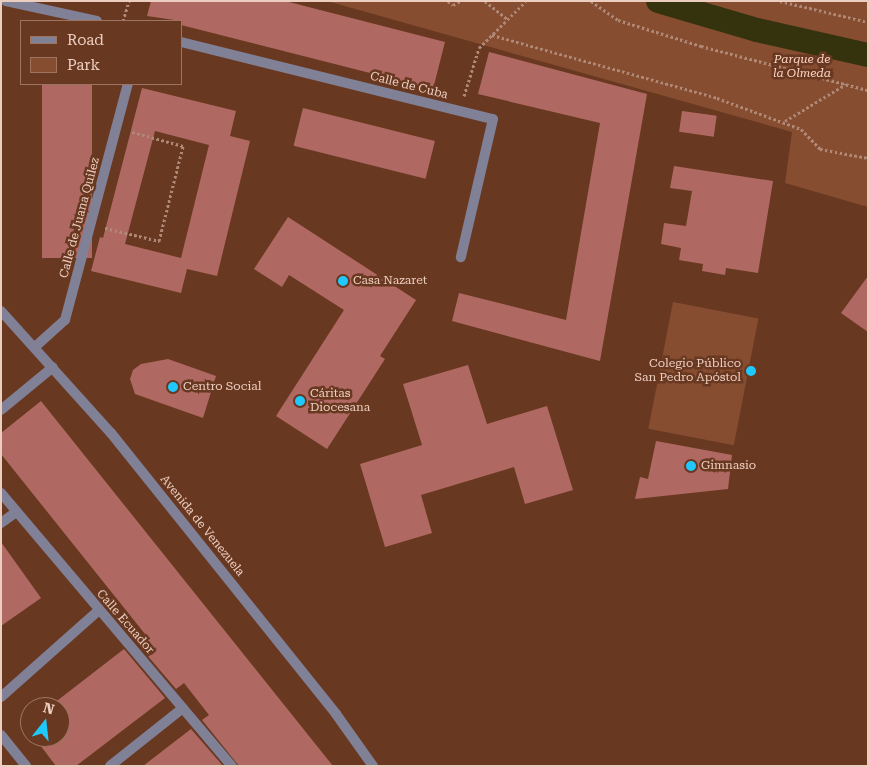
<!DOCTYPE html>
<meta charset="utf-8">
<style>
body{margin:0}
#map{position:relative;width:869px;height:767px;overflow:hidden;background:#693821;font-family:"Roboto Serif",serif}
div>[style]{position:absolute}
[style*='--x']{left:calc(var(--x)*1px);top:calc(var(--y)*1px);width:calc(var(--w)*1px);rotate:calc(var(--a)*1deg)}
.green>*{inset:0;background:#864d31;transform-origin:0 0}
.canal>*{height:24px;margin:-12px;padding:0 12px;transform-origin:12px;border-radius:12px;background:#35330d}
.building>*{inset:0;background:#b06962;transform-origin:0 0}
.path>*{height:3px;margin-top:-1.5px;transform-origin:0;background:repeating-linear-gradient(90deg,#af8876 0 2.5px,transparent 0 5px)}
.pedestrian>*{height:10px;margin:-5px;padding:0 5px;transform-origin:5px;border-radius:5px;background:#808097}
.minor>*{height:10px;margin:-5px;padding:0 5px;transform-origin:5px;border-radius:5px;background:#808097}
.tertiary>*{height:10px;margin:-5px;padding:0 5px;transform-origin:5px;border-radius:5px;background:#808097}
.dots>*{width:14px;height:14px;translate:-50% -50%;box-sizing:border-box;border:2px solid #693821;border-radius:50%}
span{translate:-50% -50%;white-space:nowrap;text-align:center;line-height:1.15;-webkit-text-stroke:5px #693821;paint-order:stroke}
.park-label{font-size:12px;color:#fad4c3;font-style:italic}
.street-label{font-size:12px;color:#eccec0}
.poi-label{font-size:12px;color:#eccec0}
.left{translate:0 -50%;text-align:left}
.right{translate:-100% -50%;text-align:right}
.frame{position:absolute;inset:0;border:2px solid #eccec0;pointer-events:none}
.legend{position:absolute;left:20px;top:20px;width:162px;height:65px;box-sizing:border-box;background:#693821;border:1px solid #9d7461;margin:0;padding:6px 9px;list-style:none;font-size:15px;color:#eccec0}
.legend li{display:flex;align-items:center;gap:10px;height:25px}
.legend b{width:25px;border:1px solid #9d7461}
.north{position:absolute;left:20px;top:697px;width:50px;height:50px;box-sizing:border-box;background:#693821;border:1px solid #9d7461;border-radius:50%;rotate:16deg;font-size:14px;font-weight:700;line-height:20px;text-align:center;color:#eccec0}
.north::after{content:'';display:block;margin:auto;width:18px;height:22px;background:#1fc9fd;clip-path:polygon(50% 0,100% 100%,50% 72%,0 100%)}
</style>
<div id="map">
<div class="green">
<div style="clip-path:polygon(327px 1px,868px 1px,868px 207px,785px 183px,792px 132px)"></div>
<div style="left:673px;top:302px;width:87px;height:129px;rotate:11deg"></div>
</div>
<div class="canal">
<div style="--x:658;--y:1;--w:103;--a:16.3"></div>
<div style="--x:757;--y:30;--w:114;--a:12.7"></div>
</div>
<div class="building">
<div style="clip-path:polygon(151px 1px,285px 1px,445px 42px,433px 89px,181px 25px,181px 21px,147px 16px)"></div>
<div style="clip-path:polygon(489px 52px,647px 94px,600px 361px,452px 321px,459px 293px,566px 320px,600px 123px,478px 94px)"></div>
<div style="left:42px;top:84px;width:50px;height:174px"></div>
<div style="clip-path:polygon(evenodd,142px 88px,236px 111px,230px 136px,250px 141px,217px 276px,187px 269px,181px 293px,91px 271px,100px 237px,103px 238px,142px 88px,155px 131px,209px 145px,181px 258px,125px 244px,155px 131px)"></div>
<div style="left:303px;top:108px;width:136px;height:39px;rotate:14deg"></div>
<div style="left:682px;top:111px;width:35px;height:21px;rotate:8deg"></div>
<div style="clip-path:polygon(674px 166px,773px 181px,758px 273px,726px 268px,725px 275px,702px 271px,703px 264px,679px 260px,681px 248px,661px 244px,664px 223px,686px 226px,692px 191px,670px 188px)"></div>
<div style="clip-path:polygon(288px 217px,416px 300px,380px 356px,385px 359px,327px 449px,276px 416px,344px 310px,289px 275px,282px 287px,254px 269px)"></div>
<div style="clip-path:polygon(868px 276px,868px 332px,841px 313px)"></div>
<div style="clip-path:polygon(168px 359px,216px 376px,203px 418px,135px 394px,130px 379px,133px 370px,141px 364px)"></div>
<div style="clip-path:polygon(468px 365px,487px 424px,547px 406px,573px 490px,525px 504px,514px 467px,421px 495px,432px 533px,385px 547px,360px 464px,422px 445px,403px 384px)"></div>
<div style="clip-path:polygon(41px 401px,333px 766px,239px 766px,202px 720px,209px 715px,184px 683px,176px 689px,135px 641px,145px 634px,1px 454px,1px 433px)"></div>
<div style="clip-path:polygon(656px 441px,732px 455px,728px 489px,635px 499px,640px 477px,648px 479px)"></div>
<div style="clip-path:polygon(1px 542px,41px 598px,1px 626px)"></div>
<div style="clip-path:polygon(124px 649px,165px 698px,76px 766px,56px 766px,34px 737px,60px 737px,60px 707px,49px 707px)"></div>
<div style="clip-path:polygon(191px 729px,223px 766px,143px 766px)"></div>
</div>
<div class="path">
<div style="--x:448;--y:1;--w:6;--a:39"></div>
<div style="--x:453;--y:5;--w:9;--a:-27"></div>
<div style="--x:485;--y:1;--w:28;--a:39"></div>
<div style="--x:591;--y:1;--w:33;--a:35"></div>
<div style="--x:618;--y:20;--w:87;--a:17.4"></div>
<div style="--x:701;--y:46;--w:173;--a:14.8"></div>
<div style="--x:780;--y:1;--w:90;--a:13.4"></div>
<div style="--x:123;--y:21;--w:21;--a:-73"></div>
<div style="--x:492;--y:35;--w:234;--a:15.6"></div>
<div style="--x:717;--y:98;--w:90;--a:20.3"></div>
<div style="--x:801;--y:129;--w:28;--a:46"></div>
<div style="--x:820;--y:149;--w:49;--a:10.6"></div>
<div style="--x:464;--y:96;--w:50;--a:-72.6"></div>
<div style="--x:479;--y:48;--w:66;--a:-45"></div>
<div style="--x:785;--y:121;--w:71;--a:-31.2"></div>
<div style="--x:105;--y:228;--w:56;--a:13.5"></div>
<div style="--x:159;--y:241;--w:98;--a:-75.8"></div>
<div style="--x:183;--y:146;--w:53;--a:-164.6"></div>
</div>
<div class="pedestrian">
<div style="--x:1;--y:697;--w:130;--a:-41.6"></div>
<div style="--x:1;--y:735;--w:40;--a:51"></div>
</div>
<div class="minor">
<div style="--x:6;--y:1;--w:93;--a:12.4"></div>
<div style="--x:181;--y:42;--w:321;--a:13.9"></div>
<div style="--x:493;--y:119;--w:142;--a:103.1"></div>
<div style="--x:36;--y:346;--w:39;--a:-42"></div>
<div style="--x:65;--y:320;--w:244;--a:-75.1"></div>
<div style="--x:1;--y:410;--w:67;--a:-39.6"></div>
<div style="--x:1;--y:493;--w:358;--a:49.8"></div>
<div style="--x:1;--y:523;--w:19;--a:-36"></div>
<div style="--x:110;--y:766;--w:93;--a:-38.5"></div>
</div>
<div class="tertiary">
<div style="--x:1;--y:311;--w:164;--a:48"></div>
<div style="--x:111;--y:433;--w:360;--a:51.3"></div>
<div style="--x:336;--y:714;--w:64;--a:54.6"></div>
</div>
<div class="dots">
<div style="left:343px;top:281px;background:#1fc9fd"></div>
<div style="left:751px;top:371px;background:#1fc9fd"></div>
<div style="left:173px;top:387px;background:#1fc9fd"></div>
<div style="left:300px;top:401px;background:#1fc9fd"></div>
<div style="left:691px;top:466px;background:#1fc9fd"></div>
</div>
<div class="park-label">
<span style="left:802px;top:67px">Parque de<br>la Olmeda</span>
</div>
<div class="street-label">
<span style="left:409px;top:86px;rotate:14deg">Calle de Cuba</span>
<span style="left:80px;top:218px;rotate:-75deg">Calle de Juana Quilez</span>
<span style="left:202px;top:526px;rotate:51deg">Avenida de Venezuela</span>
<span style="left:125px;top:622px;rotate:49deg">Calle Ecuador</span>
</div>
<div class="poi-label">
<span class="left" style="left:353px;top:281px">Casa Nazaret</span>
<span class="right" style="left:741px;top:371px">Colegio Público<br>San Pedro Apóstol</span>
<span class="left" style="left:183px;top:387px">Centro Social</span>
<span class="left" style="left:310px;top:401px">Cáritas<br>Diocesana</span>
<span class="left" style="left:701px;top:466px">Gimnasio</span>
</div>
<div class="frame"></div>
<ul class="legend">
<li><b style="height:6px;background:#808097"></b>Road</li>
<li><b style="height:14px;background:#864d31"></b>Park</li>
</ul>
<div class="north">N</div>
</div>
